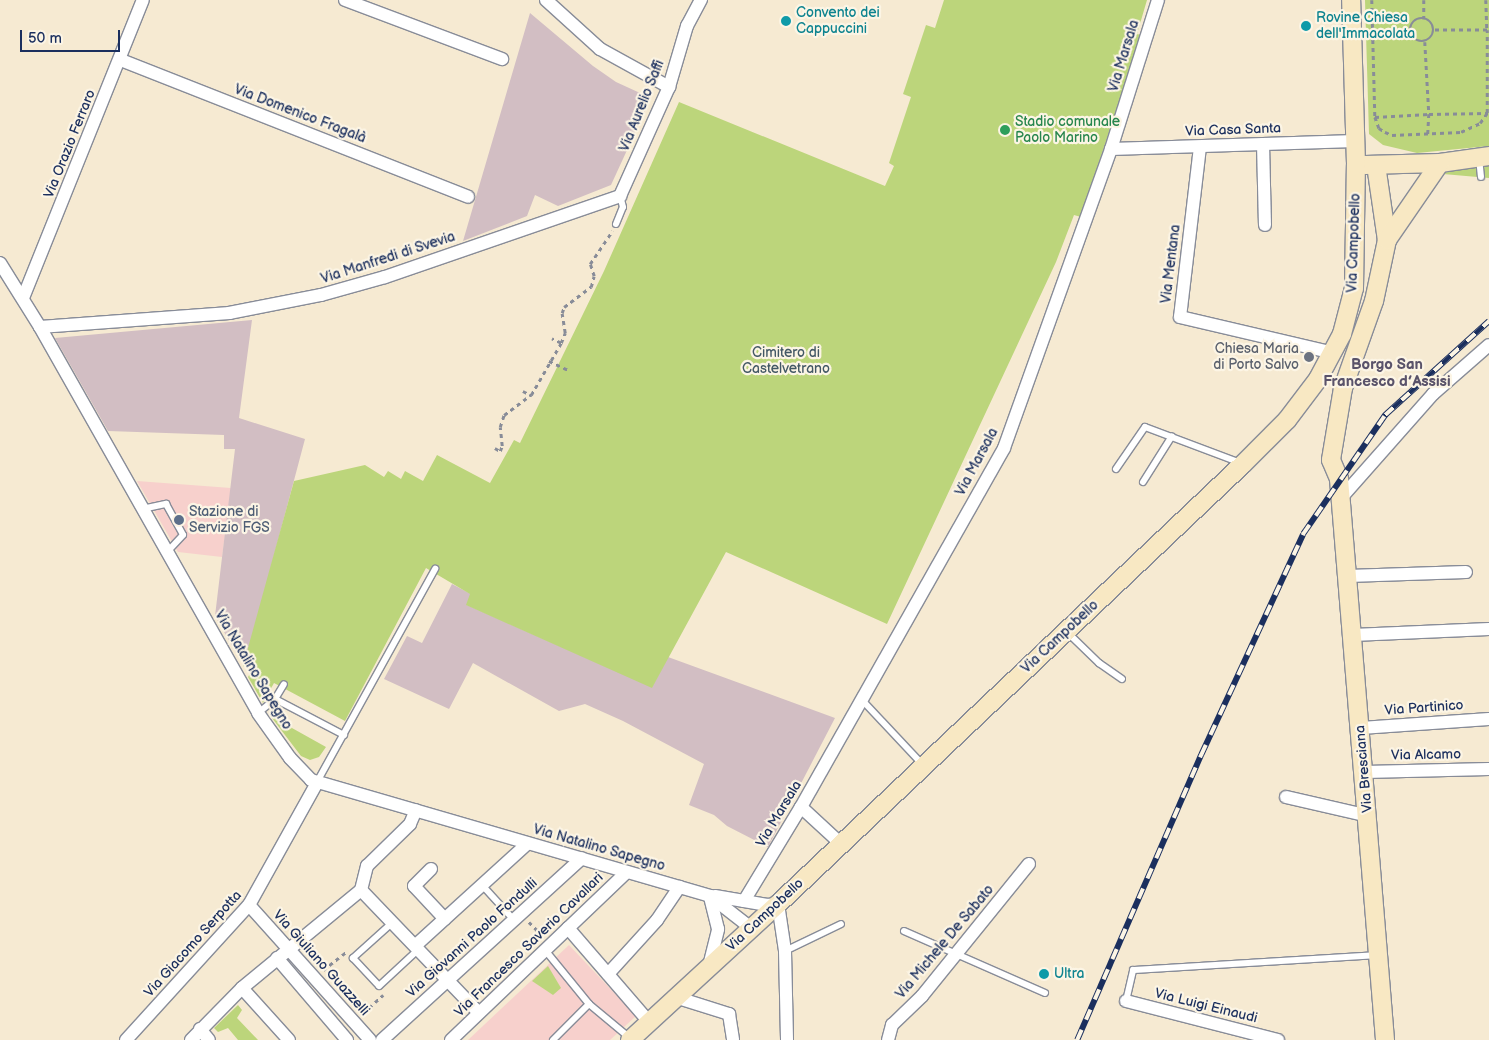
<!DOCTYPE html>
<meta charset="utf-8">
<style>
body{margin:0}
#map{position:relative;width:1489px;height:1040px;overflow:hidden;background:#f6ead2;font-family:"Balsamiq Sans",sans-serif}
div>[style]{position:absolute}
[style*='--x']{left:calc(var(--x)*1px);top:calc(var(--y)*1px);width:calc(var(--w)*1px);rotate:calc(var(--a)*1deg)}
.built>*{inset:0;background:#f7d0cc}
.industrial>*{inset:0;background:#d2bec3}
.green>*{inset:0;background:#bcd57b}
.path>*{height:2.5px;margin-top:-1.25px;transform-origin:0;background:repeating-linear-gradient(90deg,#888c98 0 4px,transparent 0 8px)}
.path>.ring{margin:-1.25px;padding:0;box-sizing:content-box;background:none;border:2.5px solid #888c98;border-radius:50%}
.roads{filter:drop-shadow(1px 0 #888c98) drop-shadow(-1px 0 #888c98) drop-shadow(0 1px #888c98) drop-shadow(0 -1px #888c98)}
.lane>*{height:6px;margin:-3px;padding:0 3px;transform-origin:3px;border-radius:3px;background:#fff}
.street>*{height:12px;margin:-6px;padding:0 6px;transform-origin:6px;border-radius:6px;background:#fff}
.secondary>*{height:18px;margin:-9px;padding:0 9px;transform-origin:9px;border-radius:9px;background:#f8e8c3}
.rail>*{height:5.5px;margin-top:-2.75px;transform-origin:0;background:repeating-linear-gradient(90deg,#fcf5e5 0 11px,#1b2f5e 0 22px);box-sizing:border-box;border-block:1px solid #1b2f5e}
.dots>*{width:14px;height:14px;translate:-50% -50%;box-sizing:border-box;border:2px solid #fcf5e5;border-radius:50%}
span{translate:-50% -50%;white-space:nowrap;text-align:center;line-height:1.15;-webkit-text-stroke:4.5px #fcf5e5;paint-order:stroke}
.culture-label{font-size:14px;color:#0d838f}
.left{translate:0 -50%;text-align:left}
.street-label{font-size:14px;color:#1b2f5e}
.leisure-label{font-size:14px;color:#27864d}
.worship-label{font-size:14px;color:#5b616d}
.right{translate:-100% -50%;text-align:right}
.park-label{font-size:14px;color:#435865}
.service-label{font-size:14px;color:#4e5e75}
.neighbourhood-label{font-size:15px;color:#5a536a;font-weight:700}
.scale{position:absolute;left:20px;top:30px;width:100px;height:22px;box-sizing:border-box;border:2px solid #1b2f5e;border-top:0;padding-left:6px;font-size:15px;line-height:18px;white-space:nowrap;color:#1b2f5e;-webkit-text-stroke:4px #fcf5e5;paint-order:stroke}
</style>
<div id="map">
<div class="built">
<div style="clip-path:polygon(137px 481px,231px 488px,222px 557px,178px 552px)"></div>
<div style="clip-path:polygon(569px 945px,636px 1016px,610px 1040px,468px 1040px)"></div>
</div>
<div class="industrial">
<div style="clip-path:polygon(530px 13px,593px 66px,616px 82px,651px 98px,611px 185px,558px 206px,535px 195px,527px 216px,463px 241px)"></div>
<div style="clip-path:polygon(252px 320px,239px 418px,305px 439px,247px 657px,237px 650px,236px 653px,215px 616px,235px 449px,224px 449px,224px 435px,108px 431px,55px 338px)"></div>
<div style="clip-path:polygon(452px 584px,471px 594px,467px 605px,652px 687px,668px 657px,835px 718px,768px 847px,727px 826px,714px 815px,689px 805px,704px 764px,623px 721px,585px 704px,559px 711px,473px 663px,449px 709px,384px 679px,407px 636px,422px 643px)"></div>
</div>
<div class="green">
<div style="clip-path:polygon(944px 0,1147px 0,1137px 34px,1141px 35px,1081px 217px,1074px 215px,1056px 262px,887px 624px,726px 552px,652px 688px,466px 605px,470px 594px,426px 568px,345px 721px,274px 683px,263px 703px,248px 677px,252px 670px,243px 666px,294px 481px,365px 465px,384px 477px,388px 471px,401px 479px,405px 471px,423px 481px,437px 455px,490px 483px,514px 440px,520px 443px,604px 271px,679px 102px,885px 186px,894px 166px,889px 163px,911px 97px,903px 94px,926px 25px,935px 28px)"></div>
<div style="clip-path:polygon(1365px 0,1489px 0,1489px 146px,1417px 153px,1383px 145px,1369px 134px)"></div>
<div style="clip-path:polygon(1489px 163px,1489px 178px,1443px 174px,1458px 168px)"></div>
<div style="clip-path:polygon(281px 714px,283px 723px,326px 747px,319px 757px,310px 760px,301px 756px,272px 718px)"></div>
<div style="clip-path:polygon(548px 966px,561px 988px,553px 995px,532px 981px)"></div>
<div style="clip-path:polygon(238px 1005px,242px 1010px,237px 1018px,258px 1040px,238px 1040px,228px 1028px,218px 1032px,214px 1028px)"></div>
</div>
<div class="path">
<div style="--x:1372;--y:0;--w:117;--a:88.5"></div>
<div style="--x:1375;--y:117;--w:12;--a:70"></div>
<div style="--x:1379;--y:128;--w:7;--a:34"></div>
<div style="--x:1385;--y:132;--w:8;--a:23"></div>
<div style="--x:1392;--y:135;--w:69;--a:-2.5"></div>
<div style="--x:1461;--y:132;--w:21;--a:-25"></div>
<div style="--x:1480;--y:123;--w:12;--a:-55"></div>
<div style="--x:1487;--y:113;--w:83;--a:-90"></div>
<div style="--x:1487;--y:30;--w:53;--a:180"></div>
<div style="--x:1424;--y:0;--w:19;--a:90"></div>
<div style="--x:1486;--y:0;--w:30;--a:88"></div>
<div class="ring" style="left:1410px;top:18px;width:21.5px;height:21.5px"></div>
<div style="--x:1366;--y:33;--w:44;--a:-2.6"></div>
<div style="--x:1425;--y:42;--w:72;--a:86.8"></div>
<div style="--x:1429;--y:114;--w:59;--a:-1"></div>
<div style="--x:1375;--y:117;--w:54;--a:-3.2"></div>
<div style="--x:1429;--y:114;--w:20;--a:93"></div>
<div style="--x:561;--y:343;--w:11;--a:-68"></div>
<div style="--x:565;--y:333;--w:20;--a:-99"></div>
<div style="--x:562;--y:313;--w:6;--a:-72"></div>
<div style="--x:564;--y:307;--w:34;--a:-37"></div>
<div style="--x:591;--y:287;--w:11;--a:-75"></div>
<div style="--x:594;--y:276;--w:13;--a:-108"></div>
<div style="--x:590;--y:264;--w:40;--a:-56"></div>
<div style="--x:549;--y:361;--w:21;--a:25"></div>
<div style="--x:523;--y:391;--w:9;--a:27"></div>
<div style="--x:531;--y:395;--w:60;--a:-60"></div>
<div style="--x:561;--y:343;--w:10;--a:-156"></div>
<div style="--x:495;--y:448;--w:6;--a:31"></div>
<div style="--x:500;--y:451;--w:5;--a:-68"></div>
<div style="--x:502;--y:446;--w:19;--a:-96"></div>
<div style="--x:500;--y:427;--w:13;--a:-72"></div>
<div style="--x:504;--y:415;--w:34;--a:-37"></div>
<div style="--x:529;--y:922;--w:20;--a:45"></div>
<div style="--x:323;--y:970;--w:29;--a:-38"></div>
<div style="--x:363;--y:1013;--w:27;--a:-42"></div>
</div>
<div class="roads">
<div class="lane">
<div style="--x:1479;--y:158;--w:19;--a:84"></div>
<div style="--x:616;--y:224;--w:18;--a:-68"></div>
<div style="--x:623;--y:207;--w:11;--a:-105"></div>
<div style="--x:1116;--y:469;--w:51;--a:-55.4"></div>
<div style="--x:1145;--y:427;--w:103;--a:20.6"></div>
<div style="--x:1143;--y:482;--w:54;--a:-57.8"></div>
<div style="--x:142;--y:509;--w:25;--a:-12"></div>
<div style="--x:166;--y:504;--w:35;--a:61"></div>
<div style="--x:183;--y:535;--w:23;--a:133"></div>
<div style="--x:1067;--y:632;--w:45;--a:44.1"></div>
<div style="--x:1099;--y:663;--w:28;--a:35"></div>
<div style="--x:275;--y:699;--w:17;--a:-59"></div>
<div style="--x:861;--y:699;--w:89;--a:46.8"></div>
<div style="--x:258;--y:713;--w:22;--a:-39"></div>
<div style="--x:275;--y:699;--w:78;--a:27.6"></div>
<div style="--x:317;--y:782;--w:244;--a:-61"></div>
<div style="--x:482;--y:885;--w:47;--a:47.6"></div>
<div style="--x:393;--y:922;--w:54;--a:138"></div>
<div style="--x:353;--y:958;--w:38;--a:47"></div>
<div style="--x:379;--y:986;--w:54;--a:-42.8"></div>
<div style="--x:904;--y:931;--w:154;--a:23.7"></div>
<div style="--x:545;--y:950;--w:70;--a:50.8"></div>
<div style="--x:785;--y:951;--w:62;--a:-25.7"></div>
<div style="--x:1126;--y:1001;--w:32;--a:-77"></div>
<div style="--x:1133;--y:970;--w:243;--a:-3.5"></div>
<div style="--x:553;--y:1040;--w:51;--a:-45"></div>
<div style="--x:589;--y:1004;--w:53;--a:39.7"></div>
</div>
<div class="street">
<div style="--x:345;--y:0;--w:168;--a:20.6"></div>
<div style="--x:546;--y:0;--w:73;--a:42.2"></div>
<div style="--x:600;--y:49;--w:79;--a:28.8"></div>
<div style="--x:121;--y:60;--w:373;--a:21.5"></div>
<div style="--x:1263;--y:144;--w:81;--a:88.6"></div>
<div style="--x:1200;--y:147;--w:171;--a:96.7"></div>
<div style="--x:1180;--y:317;--w:158;--a:13.2"></div>
<div style="--x:1111;--y:149;--w:244;--a:-1.9"></div>
<div style="--x:0;--y:263;--w:75;--a:58"></div>
<div style="--x:40;--y:327;--w:443;--a:60.5"></div>
<div style="--x:258;--y:713;--w:55;--a:54.6"></div>
<div style="--x:290;--y:758;--w:30;--a:46"></div>
<div style="--x:311;--y:780;--w:416;--a:16.2"></div>
<div style="--x:710;--y:896;--w:52;--a:38"></div>
<div style="--x:23;--y:298;--w:321;--a:-68.1"></div>
<div style="--x:40;--y:327;--w:190;--a:-4.2"></div>
<div style="--x:229;--y:313;--w:94;--a:-11.1"></div>
<div style="--x:321;--y:295;--w:66;--a:-15.7"></div>
<div style="--x:385;--y:277;--w:249;--a:-19"></div>
<div style="--x:620;--y:196;--w:120;--a:-65.8"></div>
<div style="--x:669;--y:87;--w:64;--a:-73.6"></div>
<div style="--x:687;--y:26;--w:30;--a:-62"></div>
<div style="--x:1341;--y:498;--w:139;--a:-48.5"></div>
<div style="--x:1433;--y:394;--w:74;--a:-41.2"></div>
<div style="--x:1348;--y:576;--w:118;--a:-1.9"></div>
<div style="--x:1353;--y:635;--w:136;--a:-2.5"></div>
<div style="--x:1361;--y:728;--w:128;--a:-4"></div>
<div style="--x:1365;--y:772;--w:124;--a:-1.4"></div>
<div style="--x:1286;--y:797;--w:85;--a:12.9"></div>
<div style="--x:801;--y:807;--w:53;--a:42.7"></div>
<div style="--x:431;--y:869;--w:24;--a:135"></div>
<div style="--x:414;--y:886;--w:45;--a:46.8"></div>
<div style="--x:361;--y:890;--w:170;--a:46.2"></div>
<div style="--x:715;--y:896;--w:53;--a:9.8"></div>
<div style="--x:767;--y:905;--w:11;--a:-5"></div>
<div style="--x:778;--y:904;--w:48;--a:81.5"></div>
<div style="--x:785;--y:951;--w:89;--a:88.7"></div>
<div style="--x:744;--y:901;--w:110;--a:-58.8"></div>
<div style="--x:801;--y:807;--w:412;--a:-60.5"></div>
<div style="--x:1004;--y:448;--w:318;--a:-70.3"></div>
<div style="--x:1111;--y:149;--w:156;--a:-72.5"></div>
<div style="--x:249;--y:905;--w:181;--a:48.1"></div>
<div style="--x:568;--y:928;--w:124;--a:49.2"></div>
<div style="--x:416;--y:945;--w:151;--a:-42.3"></div>
<div style="--x:277;--y:958;--w:108;--a:49.5"></div>
<div style="--x:709;--y:966;--w:38;--a:-76"></div>
<div style="--x:718;--y:929;--w:34;--a:-104"></div>
<div style="--x:608;--y:974;--w:73;--a:-47.8"></div>
<div style="--x:657;--y:920;--w:40;--a:-56"></div>
<div style="--x:242;--y:988;--w:70;--a:47.9"></div>
<div style="--x:675;--y:997;--w:57;--a:17.5"></div>
<div style="--x:729;--y:1014;--w:26;--a:81"></div>
<div style="--x:1126;--y:1001;--w:157;--a:14.4"></div>
<div style="--x:200;--y:1029;--w:14;--a:51"></div>
<div style="--x:126;--y:1040;--w:183;--a:-47.7"></div>
<div style="--x:249;--y:905;--w:140;--a:-60.9"></div>
<div style="--x:191;--y:1040;--w:73;--a:-45.6"></div>
<div style="--x:242;--y:988;--w:154;--a:-39.5"></div>
<div style="--x:361;--y:890;--w:25;--a:-76"></div>
<div style="--x:367;--y:866;--w:60;--a:-44.3"></div>
<div style="--x:410;--y:824;--w:15;--a:-67"></div>
<div style="--x:382;--y:1040;--w:270;--a:-42.3"></div>
<div style="--x:451;--y:1040;--w:243;--a:-43.7"></div>
<div style="--x:888;--y:1040;--w:16;--a:-75"></div>
<div style="--x:892;--y:1025;--w:42;--a:-44"></div>
<div style="--x:922;--y:996;--w:170;--a:-51"></div>
</div>
<div class="secondary">
<div style="--x:1365;--y:165;--w:75;--a:-1.5"></div>
<div style="--x:1440;--y:163;--w:49;--a:-8.1"></div>
<div style="--x:1376;--y:165;--w:76;--a:81.7"></div>
<div style="--x:1387;--y:240;--w:62;--a:102"></div>
<div style="--x:1374;--y:301;--w:92;--a:109.6"></div>
<div style="--x:1343;--y:388;--w:73;--a:99.5"></div>
<div style="--x:1331;--y:460;--w:21;--a:67"></div>
<div style="--x:1339;--y:479;--w:563;--a:85.31"></div>
<div style="--x:1387;--y:240;--w:93;--a:-55.5"></div>
<div style="--x:630;--y:1040;--w:201;--a:-42.6"></div>
<div style="--x:778;--y:904;--w:640;--a:-43.42"></div>
<div style="--x:1243;--y:464;--w:62;--a:-45"></div>
<div style="--x:1287;--y:420;--w:51;--a:-52.9"></div>
<div style="--x:1318;--y:379;--w:51;--a:-61.9"></div>
<div style="--x:1342;--y:334;--w:48;--a:-75.4"></div>
<div style="--x:1354;--y:288;--w:124;--a:-89.1"></div>
<div style="--x:1356;--y:164;--w:164;--a:-91.7"></div>
</div>
</div>
<div class="rail">
<div style="--x:1077;--y:1040;--w:311;--a:-66.5"></div>
<div style="--x:1201;--y:755;--w:243;--a:-65.2"></div>
<div style="--x:1303;--y:534;--w:145;--a:-55.4"></div>
<div style="--x:1385;--y:415;--w:140;--a:-42.1"></div>
</div>
<div class="dots">
<div style="left:786px;top:21px;background:#0f9aa8"></div>
<div style="left:1306px;top:26px;background:#0f9aa8"></div>
<div style="left:1005px;top:130px;background:#2e9e5b"></div>
<div style="left:1309px;top:357px;background:#6b7280"></div>
<div style="left:179px;top:520px;background:#5c6f8a"></div>
<div style="left:1044px;top:974px;background:#0f9aa8"></div>
</div>
<div class="culture-label">
<span class="left" style="left:796px;top:21px">Convento dei<br>Cappuccini</span>
<span class="left" style="left:1316px;top:26px">Rovine Chiesa<br>dell'Immacolata</span>
<span class="left" style="left:1054px;top:974px">Ultra</span>
</div>
<div class="street-label">
<span style="left:1124px;top:56px;rotate:-73deg">Via Marsala</span>
<span style="left:642px;top:106px;rotate:-68deg">Via Aurelio Saffi</span>
<span style="left:300px;top:114px;rotate:21deg">Via Domenico Fragalà</span>
<span style="left:1233px;top:130px;rotate:-2deg">Via Casa Santa</span>
<span style="left:70px;top:144px;rotate:-68deg">Via Orazio Ferraro</span>
<span style="left:1354px;top:243px;rotate:-88deg">Via Campobello</span>
<span style="left:388px;top:258px;rotate:-18deg">Via Manfredi di Svevia</span>
<span style="left:1171px;top:264px;rotate:-83deg">Via Mentana</span>
<span style="left:977px;top:462px;rotate:-62deg">Via Marsala</span>
<span style="left:1060px;top:637px;rotate:-43deg">Via Campobello</span>
<span style="left:253px;top:670px;rotate:59deg">Via Natalino Sapegno</span>
<span style="left:1424px;top:708px;rotate:-4deg">Via Partinico</span>
<span style="left:1426px;top:755px;rotate:-1deg">Via Alcamo</span>
<span style="left:1364px;top:769px;rotate:-95deg">Via Bresciana</span>
<span style="left:779px;top:814px;rotate:-59deg">Via Marsala</span>
<span style="left:599px;top:848px;rotate:16deg">Via Natalino Sapegno</span>
<span style="left:765px;top:915px;rotate:-43deg">Via Campobello</span>
<span style="left:472px;top:938px;rotate:-42deg">Via Giovanni Paolo Fondulli</span>
<span style="left:945px;top:942px;rotate:-50deg">Via Michele De Sabato</span>
<span style="left:193px;top:944px;rotate:-48deg">Via Giacomo Serpotta</span>
<span style="left:529px;top:945px;rotate:-44deg">Via Francesco Saverio Cavallari</span>
<span style="left:321px;top:963px;rotate:48deg">Via Giuliano Guazzelli</span>
<span style="left:1206px;top:1006px;rotate:14deg">Via Luigi Einaudi</span>
</div>
<div class="leisure-label">
<span class="left" style="left:1015px;top:130px">Stadio comunale<br>Paolo Marino</span>
</div>
<div class="worship-label">
<span class="right" style="left:1299px;top:357px">Chiesa Maria<br>di Porto Salvo</span>
</div>
<div class="park-label">
<span style="left:786px;top:361px">Cimitero di<br>Castelvetrano</span>
</div>
<div class="service-label">
<span class="left" style="left:189px;top:520px">Stazione di<br>Servizio FGS</span>
</div>
<div class="neighbourhood-label">
<span style="left:1387px;top:373px">Borgo San<br>Francesco d’Assisi</span>
</div>
<div class="scale">50 m</div>
</div>
